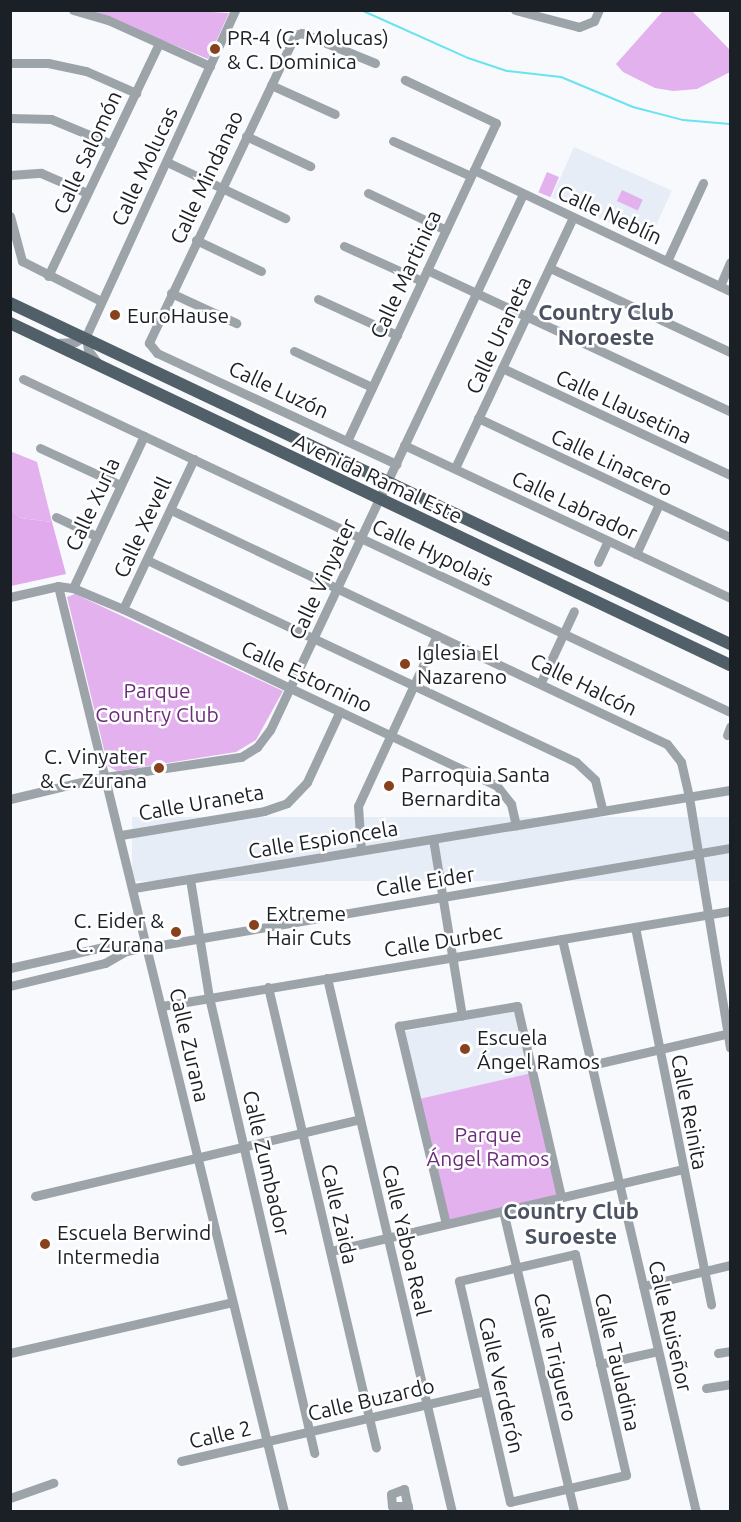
<!DOCTYPE html>
<meta charset="utf-8">
<style>
body{margin:0}
#map{position:relative;width:741px;height:1522px;overflow:hidden;background:#f7f9fd;font-family:Ubuntu,sans-serif}
div>[style]{position:absolute}
[style*='--x']{left:calc(var(--x)*1px);top:calc(var(--y)*1px);width:calc(var(--w)*1px);rotate:calc(var(--a)*1deg)}
.built>*{inset:0;background:#e7edf7;transform-origin:0 0}
.green>*{inset:0;background:#e2b1ee;transform-origin:0 0}
.forest>*{inset:0;background:#e0aaed}
.stream>*{height:2px;margin:-1px;padding:0 1px;transform-origin:1px;border-radius:1px;background:#6ae3f0}
.minor>*{height:9px;margin:-4.5px;padding:0 4.5px;transform-origin:4.5px;border-radius:4.5px;background:#9ca4aa}
.major>*{height:12px;margin:-6px;padding:0 6px;transform-origin:6px;border-radius:6px;background:#505f68}
.dots>*{width:16px;height:16px;translate:-50% -50%;box-sizing:border-box;border:3px solid #fff;border-radius:50%}
span{translate:-50% -50%;white-space:nowrap;text-align:center;line-height:1.15;-webkit-text-stroke:5px #fff;paint-order:stroke}
.poi-label{font-size:21px;color:#1b1f26}
.left{translate:0 -50%;text-align:left}
.right{translate:-100% -50%;text-align:right}
.street-label{font-size:21px;color:#1b1f26}
.park-label{font-size:21px;color:#6c2c7b}
.neighbourhood-label{font-size:22px;color:#4b5363;font-weight:700}
.frame{position:absolute;inset:0;border:12px solid #1b1f26;pointer-events:none}
</style>
<div id="map">
<div class="built">
<div style="left:574px;top:147px;width:107px;height:55px;rotate:24deg"></div>
<div style="left:730px;top:817px;width:64px;height:598px;rotate:90deg"></div>
<div style="left:517px;top:1006px;width:69px;height:120px;rotate:77deg"></div>
</div>
<div class="green">
<div style="clip-path:polygon(177px 10px,229px 13px,208px 59px,91px 11px)"></div>
<div style="clip-path:polygon(663px 11px,692px 11px,730px 50px,730px 72px,697px 89px,673px 91px,655px 88px,623px 72px,616px 64px)"></div>
<div style="left:547px;top:172px;width:13px;height:22px;rotate:23deg"></div>
<div style="left:622px;top:190px;width:23px;height:12px;rotate:25deg"></div>
<div style="clip-path:polygon(10px 451px,37px 462px,52px 522px,20px 518px,11px 510px)"></div>
<div style="clip-path:polygon(75px 594px,283px 691px,256px 740px,236px 752px,117px 771px,108px 766px,67px 597px)"></div>
<div style="left:532px;top:1073px;width:127px;height:119px;rotate:77deg"></div>
</div>
<div class="forest">
<div style="clip-path:polygon(11px 510px,20px 518px,52px 522px,66px 574px,11px 586px)"></div>
</div>
<div class="stream">
<div style="--x:361;--y:10;--w:117;--a:24.2"></div>
<div style="--x:468;--y:58;--w:41;--a:18.4"></div>
<div style="--x:507;--y:71;--w:54;--a:6.3"></div>
<div style="--x:561;--y:77;--w:78;--a:22.6"></div>
<div style="--x:633;--y:107;--w:52;--a:14.6"></div>
<div style="--x:683;--y:120;--w:47;--a:4.9"></div>
</div>
<div class="minor">
<div style="--x:73;--y:10;--w:36;--a:16"></div>
<div style="--x:108;--y:20;--w:112;--a:24.3"></div>
<div style="--x:515;--y:10;--w:66;--a:14.9"></div>
<div style="--x:579;--y:27;--w:16;--a:-22"></div>
<div style="--x:594;--y:21;--w:12;--a:-66"></div>
<div style="--x:10;--y:63;--w:38;--a:0"></div>
<div style="--x:48;--y:63;--w:39;--a:12"></div>
<div style="--x:86;--y:71;--w:55;--a:23.7"></div>
<div style="--x:375;--y:63;--w:79;--a:-157.7"></div>
<div style="--x:302;--y:33;--w:7;--a:164"></div>
<div style="--x:295;--y:35;--w:341;--a:115.4"></div>
<div style="--x:149;--y:343;--w:13;--a:51"></div>
<div style="--x:157;--y:353;--w:264;--a:24.9"></div>
<div style="--x:271;--y:85;--w:70;--a:24.4"></div>
<div style="--x:10;--y:118;--w:41;--a:1.4"></div>
<div style="--x:51;--y:119;--w:65;--a:22.6"></div>
<div style="--x:246;--y:136;--w:71;--a:25.1"></div>
<div style="--x:393;--y:141;--w:85;--a:24.2"></div>
<div style="--x:167;--y:162;--w:131;--a:25.4"></div>
<div style="--x:474;--y:170;--w:283;--a:25.3"></div>
<div style="--x:10;--y:175;--w:31;--a:-4"></div>
<div style="--x:41;--y:173;--w:50;--a:23.5"></div>
<div style="--x:368;--y:193;--w:86;--a:25.4"></div>
<div style="--x:10;--y:216;--w:47;--a:75.1"></div>
<div style="--x:22;--y:261;--w:89;--a:26.9"></div>
<div style="--x:196;--y:240;--w:72;--a:25.5"></div>
<div style="--x:344;--y:246;--w:85;--a:24.2"></div>
<div style="--x:667;--y:261;--w:86;--a:-65.2"></div>
<div style="--x:550;--y:268;--w:199;--a:25"></div>
<div style="--x:427;--y:270;--w:334;--a:25"></div>
<div style="--x:48;--y:276;--w:258;--a:-64.5"></div>
<div style="--x:720;--y:286;--w:26;--a:-67"></div>
<div style="--x:171;--y:293;--w:72;--a:24.8"></div>
<div style="--x:318;--y:299;--w:87;--a:24.5"></div>
<div style="--x:57;--y:343;--w:18;--a:-3"></div>
<div style="--x:75;--y:342;--w:13;--a:-29"></div>
<div style="--x:294;--y:351;--w:86;--a:24.8"></div>
<div style="--x:97;--y:362;--w:15;--a:-127"></div>
<div style="--x:88;--y:350;--w:14;--a:-98"></div>
<div style="--x:86;--y:336;--w:358;--a:-65.4"></div>
<div style="--x:502;--y:368;--w:252;--a:25.1"></div>
<div style="--x:23;--y:379;--w:781;--a:25.22"></div>
<div style="--x:478;--y:418;--w:279;--a:25.3"></div>
<div style="--x:347;--y:441;--w:351;--a:-64.9"></div>
<div style="--x:496;--y:123;--w:101;--a:-154.7"></div>
<div style="--x:404;--y:445;--w:360;--a:25.1"></div>
<div style="--x:40;--y:448;--w:88;--a:24.8"></div>
<div style="--x:455;--y:468;--w:277;--a:-64.8"></div>
<div style="--x:171;--y:510;--w:548;--a:25.26"></div>
<div style="--x:667;--y:744;--w:23;--a:52"></div>
<div style="--x:681;--y:762;--w:36;--a:77"></div>
<div style="--x:689;--y:797;--w:254;--a:80.7"></div>
<div style="--x:56;--y:517;--w:44;--a:25.4"></div>
<div style="--x:636;--y:554;--w:55;--a:-65.3"></div>
<div style="--x:147;--y:560;--w:474;--a:25.2"></div>
<div style="--x:576;--y:762;--w:26;--a:43"></div>
<div style="--x:595;--y:780;--w:32;--a:76"></div>
<div style="--x:598;--y:562;--w:23;--a:-65"></div>
<div style="--x:58;--y:586;--w:953;--a:76.28"></div>
<div style="--x:73;--y:588;--w:168;--a:-65"></div>
<div style="--x:10;--y:597;--w:49;--a:-12.9"></div>
<div style="--x:58;--y:586;--w:15;--a:8"></div>
<div style="--x:73;--y:588;--w:54;--a:22.8"></div>
<div style="--x:123;--y:609;--w:414;--a:25.3"></div>
<div style="--x:497;--y:786;--w:23;--a:52"></div>
<div style="--x:511;--y:804;--w:22;--a:77"></div>
<div style="--x:123;--y:609;--w:166;--a:-64.7"></div>
<div style="--x:541;--y:682;--w:78;--a:-65.1"></div>
<div style="--x:727;--y:735;--w:9;--a:-69"></div>
<div style="--x:10;--y:799;--w:90;--a:-13.4"></div>
<div style="--x:98;--y:778;--w:145;--a:-8.4"></div>
<div style="--x:241;--y:757;--w:19;--a:-32"></div>
<div style="--x:257;--y:747;--w:21;--a:-53"></div>
<div style="--x:270;--y:730;--w:593;--a:-64.73"></div>
<div style="--x:121;--y:835;--w:145;--a:-9.5"></div>
<div style="--x:264;--y:811;--w:24;--a:-19"></div>
<div style="--x:287;--y:803;--w:29;--a:-46"></div>
<div style="--x:307;--y:782;--w:78;--a:-65.1"></div>
<div style="--x:433;--y:839;--w:179;--a:80.7"></div>
<div style="--x:361;--y:850;--w:44;--a:-93.9"></div>
<div style="--x:358;--y:806;--w:188;--a:-65.2"></div>
<div style="--x:190;--y:879;--w:120;--a:80.9"></div>
<div style="--x:209;--y:997;--w:468;--a:77"></div>
<div style="--x:134;--y:888;--w:604;--a:-9.34"></div>
<div style="--x:635;--y:927;--w:385;--a:78.6"></div>
<div style="--x:562;--y:939;--w:588;--a:76.84"></div>
<div style="--x:10;--y:968;--w:95;--a:-12.7"></div>
<div style="--x:103;--y:947;--w:23;--a:10"></div>
<div style="--x:126;--y:951;--w:613;--a:-9.68"></div>
<div style="--x:327;--y:978;--w:548;--a:76.83"></div>
<div style="--x:10;--y:986;--w:98;--a:-13.6"></div>
<div style="--x:105;--y:963;--w:24;--a:-30"></div>
<div style="--x:268;--y:987;--w:473;--a:76.8"></div>
<div style="--x:162;--y:1006;--w:576;--a:-9.5"></div>
<div style="--x:591;--y:1065;--w:143;--a:-13"></div>
<div style="--x:35;--y:1196;--w:334;--a:-13.3"></div>
<div style="--x:503;--y:1211;--w:309;--a:76.7"></div>
<div style="--x:446;--y:1224;--w:204;--a:-103.4"></div>
<div style="--x:399;--y:1026;--w:120;--a:-9.6"></div>
<div style="--x:517;--y:1006;--w:196;--a:77"></div>
<div style="--x:331;--y:1251;--w:361;--a:-13.1"></div>
<div style="--x:575;--y:1254;--w:227;--a:77"></div>
<div style="--x:626;--y:1475;--w:119;--a:166.9"></div>
<div style="--x:510;--y:1502;--w:227;--a:-103"></div>
<div style="--x:459;--y:1281;--w:119;--a:-13.1"></div>
<div style="--x:643;--y:1286;--w:89;--a:-13.6"></div>
<div style="--x:10;--y:1353;--w:228;--a:-12.9"></div>
<div style="--x:718;--y:1353;--w:12;--a:-9"></div>
<div style="--x:600;--y:1364;--w:59;--a:-12.6"></div>
<div style="--x:706;--y:1388;--w:24;--a:-9"></div>
<div style="--x:181;--y:1461;--w:311;--a:-13"></div>
<div style="--x:10;--y:1498;--w:46;--a:-19.2"></div>
<div style="--x:408;--y:1506;--w:16;--a:180"></div>
<div style="--x:392;--y:1506;--w:12;--a:-95"></div>
<div style="--x:391;--y:1494;--w:14;--a:-21"></div>
<div style="--x:404;--y:1489;--w:24;--a:78"></div>
</div>
<div class="major">
<div style="--x:10;--y:303;--w:797;--a:25.34"></div>
<div style="--x:10;--y:323;--w:797;--a:25.41"></div>
</div>
<div class="dots">
<div style="left:215px;top:49px;background:#88411d"></div>
<div style="left:115px;top:315px;background:#88411d"></div>
<div style="left:405px;top:664px;background:#88411d"></div>
<div style="left:159px;top:768px;background:#88411d"></div>
<div style="left:389px;top:786px;background:#88411d"></div>
<div style="left:254px;top:925px;background:#88411d"></div>
<div style="left:176px;top:932px;background:#88411d"></div>
<div style="left:465px;top:1049px;background:#88411d"></div>
<div style="left:45px;top:1244px;background:#88411d"></div>
</div>
<div class="poi-label">
<span class="left" style="left:227px;top:49px">PR-4 (C. Molucas)<br>&amp; C. Dominica</span>
<span class="left" style="left:127px;top:315px">EuroHause</span>
<span class="left" style="left:417px;top:664px">Iglesia El<br>Nazareno</span>
<span class="right" style="left:147px;top:768px">C. Vinyater<br>&amp; C. Zurana</span>
<span class="left" style="left:401px;top:786px">Parroquia Santa<br>Bernardita</span>
<span class="left" style="left:266px;top:925px">Extreme<br>Hair Cuts</span>
<span class="right" style="left:164px;top:932px">C. Eider &amp;<br>C. Zurana</span>
<span class="left" style="left:477px;top:1049px">Escuela<br>Ángel Ramos</span>
<span class="left" style="left:57px;top:1244px">Escuela Berwind<br>Intermedia</span>
</div>
<div class="street-label">
<span style="left:87px;top:152px;rotate:-65deg">Calle Salomón</span>
<span style="left:144px;top:166px;rotate:-65deg">Calle Molucas</span>
<span style="left:206px;top:177px;rotate:-65deg">Calle Mindanao</span>
<span style="left:610px;top:214px;rotate:25deg">Calle Neblín</span>
<span style="left:405px;top:274px;rotate:-65deg">Calle Martinica</span>
<span style="left:498px;top:335px;rotate:-65deg">Calle Uraneta</span>
<span style="left:279px;top:389px;rotate:25deg">Calle Luzón</span>
<span style="left:624px;top:406px;rotate:25deg">Calle Llausetina</span>
<span style="left:612px;top:462px;rotate:25deg">Calle Linacero</span>
<span style="left:378px;top:478px;rotate:25deg">Avenida Ramal Este</span>
<span style="left:92px;top:504px;rotate:-65deg">Calle Xurla</span>
<span style="left:575px;top:505px;rotate:25deg">Calle Labrador</span>
<span style="left:142px;top:527px;rotate:-65deg">Calle Xevell</span>
<span style="left:433px;top:552px;rotate:25deg">Calle Hypolais</span>
<span style="left:322px;top:579px;rotate:-65deg">Calle Vinyater</span>
<span style="left:307px;top:676px;rotate:25deg">Calle Estornino</span>
<span style="left:584px;top:684px;rotate:26deg">Calle Halcón</span>
<span style="left:201px;top:802px;rotate:-10deg">Calle Uraneta</span>
<span style="left:323px;top:839px;rotate:-9deg">Calle Espioncela</span>
<span style="left:425px;top:881px;rotate:-9deg">Calle Eider</span>
<span style="left:443px;top:940px;rotate:-9deg">Calle Durbec</span>
<span style="left:190px;top:1045px;rotate:77deg">Calle Zurana</span>
<span style="left:690px;top:1112px;rotate:79deg">Calle Reinita</span>
<span style="left:267px;top:1163px;rotate:77deg">Calle Zumbador</span>
<span style="left:340px;top:1214px;rotate:77deg">Calle Zaida</span>
<span style="left:407px;top:1240px;rotate:77deg">Calle Yaboa Real</span>
<span style="left:671px;top:1326px;rotate:77deg">Calle Ruiseñor</span>
<span style="left:556px;top:1357px;rotate:77deg">Calle Triguero</span>
<span style="left:618px;top:1362px;rotate:77deg">Calle Tauladina</span>
<span style="left:502px;top:1385px;rotate:77deg">Calle Verderón</span>
<span style="left:371px;top:1399px;rotate:-13deg">Calle Buzardo</span>
<span style="left:220px;top:1434px;rotate:-13deg">Calle 2</span>
</div>
<div class="park-label">
<span style="left:157px;top:702px">Parque<br>Country Club</span>
<span style="left:488px;top:1146px">Parque<br>Ángel Ramos</span>
</div>
<div class="neighbourhood-label">
<span style="left:606px;top:324px">Country Club<br>Noroeste</span>
<span style="left:571px;top:1223px">Country Club<br>Suroeste</span>
</div>
<div class="frame"></div>
</div>
